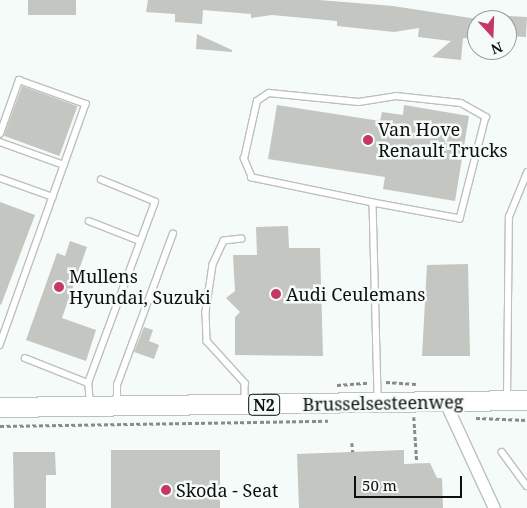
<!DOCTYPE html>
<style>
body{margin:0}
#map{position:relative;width:527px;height:508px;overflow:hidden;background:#f4fbf8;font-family:"Noto Serif",serif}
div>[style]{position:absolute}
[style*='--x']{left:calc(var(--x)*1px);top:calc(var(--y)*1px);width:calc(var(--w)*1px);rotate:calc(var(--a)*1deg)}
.building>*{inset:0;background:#c3c6c1;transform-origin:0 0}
.path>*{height:2.5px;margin-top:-1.25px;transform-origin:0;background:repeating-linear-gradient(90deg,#878c8a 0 4px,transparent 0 6.5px)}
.roads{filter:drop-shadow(1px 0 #bbc1be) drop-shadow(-1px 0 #bbc1be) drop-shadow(0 1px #bbc1be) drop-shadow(0 -1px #bbc1be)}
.service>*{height:5.5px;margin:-2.75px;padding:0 2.75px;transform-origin:2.75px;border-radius:2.75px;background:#fff}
.minor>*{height:11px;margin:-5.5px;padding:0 5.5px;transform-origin:5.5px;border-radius:5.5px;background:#fff}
.primary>*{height:19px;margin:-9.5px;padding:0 9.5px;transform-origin:9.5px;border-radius:9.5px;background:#fff}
.dots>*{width:14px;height:14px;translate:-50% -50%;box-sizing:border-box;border:2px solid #f4fbf8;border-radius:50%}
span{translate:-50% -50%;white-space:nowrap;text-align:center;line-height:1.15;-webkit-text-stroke:5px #f4fbf8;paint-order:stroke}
.shield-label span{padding:1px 4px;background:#f4fbf8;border:1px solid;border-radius:4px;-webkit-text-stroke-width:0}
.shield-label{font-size:16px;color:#0e100f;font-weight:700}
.poi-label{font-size:18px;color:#0e100f}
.left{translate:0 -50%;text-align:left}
.street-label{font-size:18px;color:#0e100f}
.north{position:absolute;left:467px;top:10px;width:50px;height:50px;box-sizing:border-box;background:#f4fbf8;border:1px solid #989d9b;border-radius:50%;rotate:160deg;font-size:14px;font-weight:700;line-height:20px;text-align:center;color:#0e100f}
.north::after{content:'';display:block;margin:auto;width:18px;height:22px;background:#c43767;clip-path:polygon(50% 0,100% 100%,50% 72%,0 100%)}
.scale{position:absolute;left:354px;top:476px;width:108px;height:22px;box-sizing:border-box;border:2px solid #0e100f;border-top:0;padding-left:6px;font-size:15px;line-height:18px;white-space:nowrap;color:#0e100f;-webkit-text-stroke:4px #f4fbf8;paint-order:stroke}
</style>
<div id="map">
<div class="building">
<div style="left:28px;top:0;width:48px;height:15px"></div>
<div style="clip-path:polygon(148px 0,319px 0,393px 6px,477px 19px,477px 39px,463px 38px,461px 60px,432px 57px,451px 41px,418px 37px,419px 28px,394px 32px,337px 26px,337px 21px,272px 15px,251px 18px,251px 14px,203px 10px,202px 24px,175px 22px,175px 14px,146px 12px)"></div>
<div style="left:507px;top:16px;width:20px;height:20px;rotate:3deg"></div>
<div style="clip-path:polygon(197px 34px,232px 50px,232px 52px,196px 49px)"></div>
<div style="left:22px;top:86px;width:59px;height:53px;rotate:20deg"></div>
<div style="clip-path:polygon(277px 105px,380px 121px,382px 112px,403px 115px,404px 105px,469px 116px,455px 201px,383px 189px,385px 177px,268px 159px)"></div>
<div style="clip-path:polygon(0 202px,35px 215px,1px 305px,0 304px)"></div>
<div style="clip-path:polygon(288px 226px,289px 248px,320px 248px,323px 356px,235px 355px,235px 317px,240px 312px,226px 298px,235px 291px,233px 255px,257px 255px,256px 227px)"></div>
<div style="clip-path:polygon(70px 241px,87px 247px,62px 318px,96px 330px,86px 361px,26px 340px,57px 253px,65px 256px)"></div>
<div style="clip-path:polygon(468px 264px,470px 356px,422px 356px,427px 265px)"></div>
<div style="clip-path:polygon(144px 327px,153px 330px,149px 341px,159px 345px,154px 359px,134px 352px)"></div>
<div style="left:220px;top:450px;width:58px;height:109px;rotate:90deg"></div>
<div style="clip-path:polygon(404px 450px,404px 464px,430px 463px,437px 478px,442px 478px,443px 508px,299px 508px,297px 454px)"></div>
<div style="clip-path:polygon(13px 452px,55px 452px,56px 475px,46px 475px,46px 508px,14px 508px)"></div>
</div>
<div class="path">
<div style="--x:386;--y:382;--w:30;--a:4"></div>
<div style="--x:337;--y:385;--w:31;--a:-4"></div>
<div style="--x:414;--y:417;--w:46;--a:86.3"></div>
<div style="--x:476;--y:418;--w:51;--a:2.2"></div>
<div style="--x:0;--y:426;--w:328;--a:-0.9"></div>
<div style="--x:352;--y:443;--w:9;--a:84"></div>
</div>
<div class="roads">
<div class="service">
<div style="--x:0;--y:134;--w:57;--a:-70.6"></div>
<div style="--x:19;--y:80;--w:71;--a:19.7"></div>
<div style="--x:86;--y:104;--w:256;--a:109.6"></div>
<div style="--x:0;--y:142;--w:68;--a:19.8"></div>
<div style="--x:0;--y:178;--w:56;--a:19.7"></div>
<div style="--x:373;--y:203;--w:124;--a:-168.3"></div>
<div style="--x:252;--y:178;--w:21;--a:-113"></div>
<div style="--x:244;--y:159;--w:59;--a:-77.4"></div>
<div style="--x:257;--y:101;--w:14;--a:-34"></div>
<div style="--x:269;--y:93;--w:90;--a:5.7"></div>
<div style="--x:359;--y:102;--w:37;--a:-9"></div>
<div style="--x:396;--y:96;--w:65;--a:6.1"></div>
<div style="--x:461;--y:103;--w:29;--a:29"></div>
<div style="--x:486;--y:117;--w:105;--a:104.3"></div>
<div style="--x:460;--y:219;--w:88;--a:-169.6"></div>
<div style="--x:373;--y:203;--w:195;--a:88.5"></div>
<div style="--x:89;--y:221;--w:55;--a:21.4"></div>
<div style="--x:242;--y:239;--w:18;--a:174"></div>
<div style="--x:224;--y:241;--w:26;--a:115"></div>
<div style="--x:213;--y:265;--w:48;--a:98.5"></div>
<div style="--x:206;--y:312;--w:29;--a:88"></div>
<div style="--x:207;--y:341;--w:57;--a:47.9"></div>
<div style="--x:245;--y:383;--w:18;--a:90"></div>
<div style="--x:25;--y:358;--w:68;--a:21.6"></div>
<div style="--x:507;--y:397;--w:180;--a:-89.4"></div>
<div style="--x:509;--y:217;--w:48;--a:-67.8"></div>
<div style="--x:117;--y:402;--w:17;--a:-90"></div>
<div style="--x:117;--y:385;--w:161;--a:-69.7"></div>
<div style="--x:90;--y:404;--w:21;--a:-95"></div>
<div style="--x:88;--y:383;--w:193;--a:-69.7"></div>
<div style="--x:155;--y:202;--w:58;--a:-157.8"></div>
<div style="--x:502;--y:452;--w:42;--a:53.7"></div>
</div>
<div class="minor">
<div style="--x:445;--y:402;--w:117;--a:65.2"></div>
</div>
<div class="primary">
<div style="--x:0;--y:407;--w:527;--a:-0.76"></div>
</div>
</div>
<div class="dots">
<div style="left:368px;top:140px;background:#c43767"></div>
<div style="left:59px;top:287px;background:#c43767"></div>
<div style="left:276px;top:294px;background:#c43767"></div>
<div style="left:166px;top:490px;background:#c43767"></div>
</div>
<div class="shield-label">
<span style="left:264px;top:405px">N2</span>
</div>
<div class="poi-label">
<span class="left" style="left:378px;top:140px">Van Hove<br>Renault Trucks</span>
<span class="left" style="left:69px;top:287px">Mullens<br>Hyundai, Suzuki</span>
<span class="left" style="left:286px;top:294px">Audi Ceulemans</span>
<span class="left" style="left:176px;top:490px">Skoda - Seat</span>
</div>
<div class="street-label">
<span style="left:383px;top:403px;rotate:-1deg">Brusselsesteenweg</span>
</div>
<div class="north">N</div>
<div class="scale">50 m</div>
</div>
